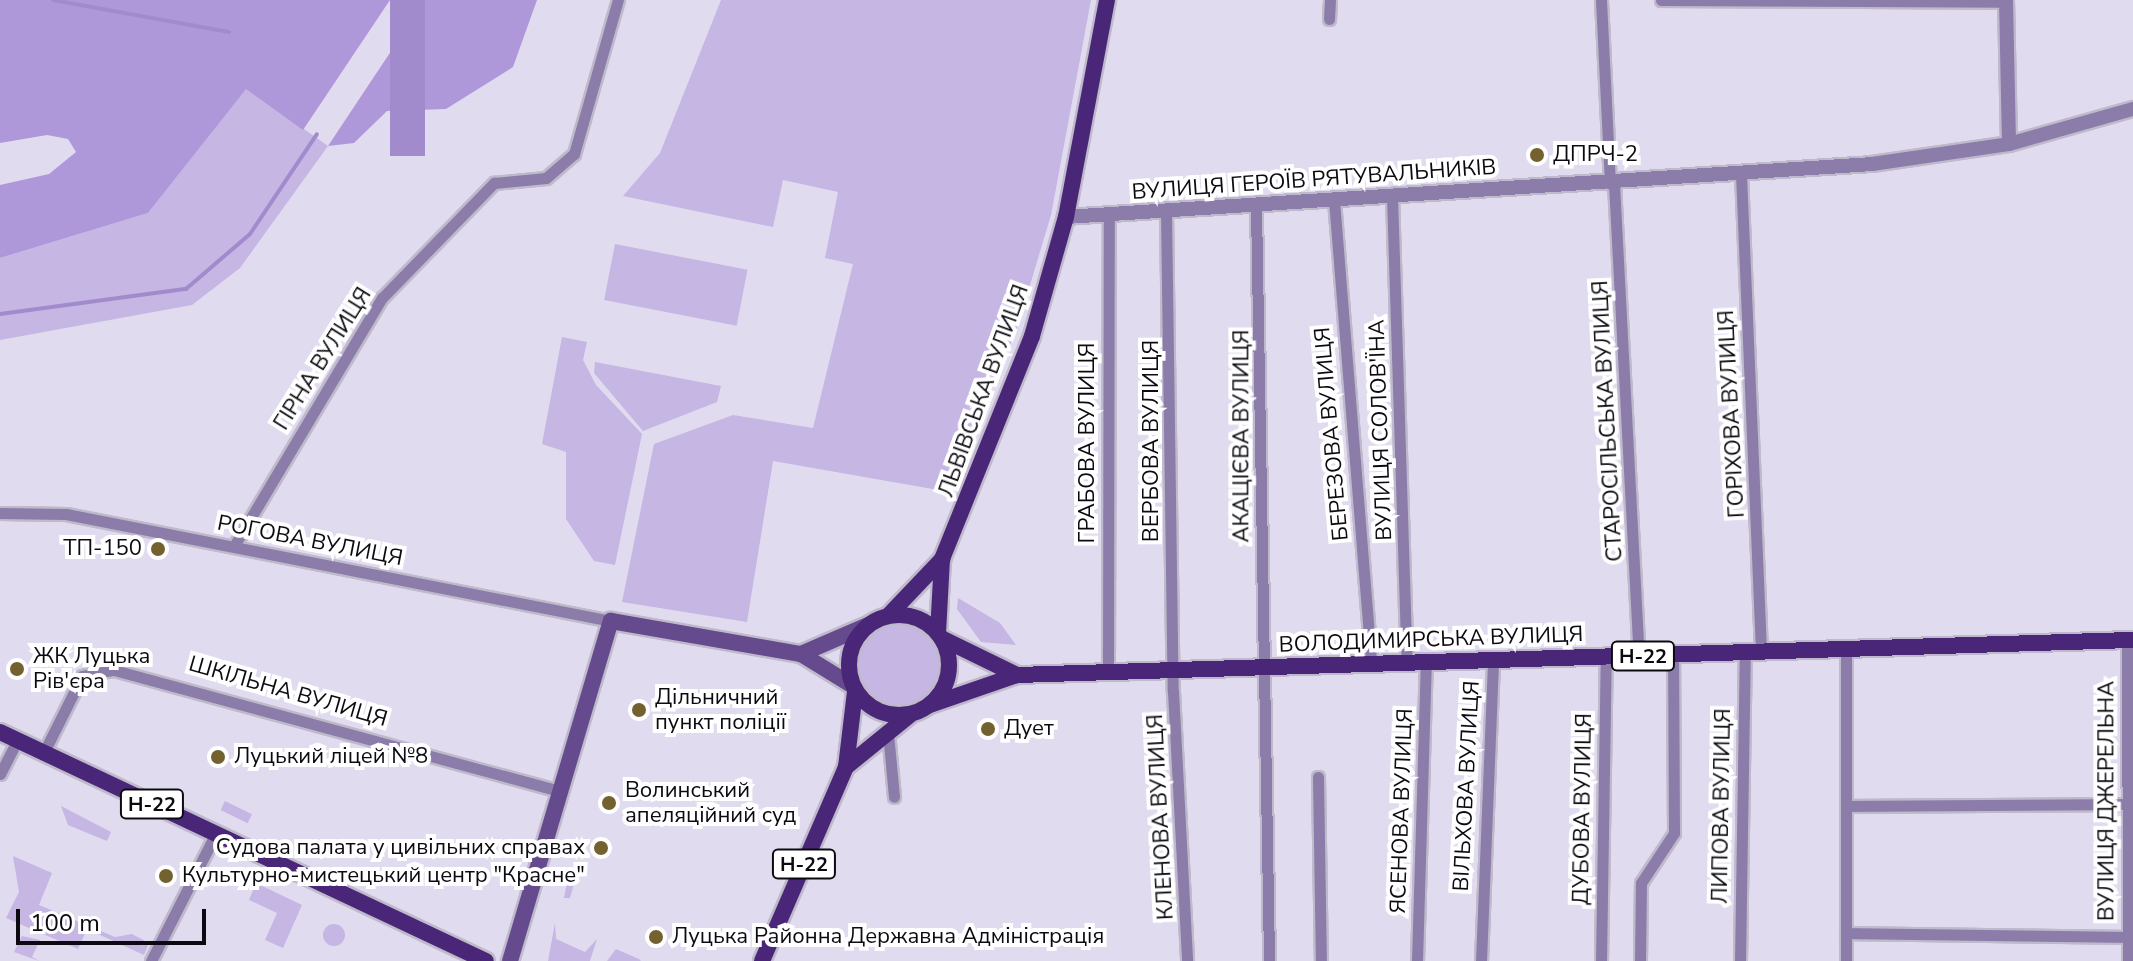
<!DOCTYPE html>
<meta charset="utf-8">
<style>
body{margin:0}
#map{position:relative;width:2133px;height:961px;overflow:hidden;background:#e1dbef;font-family:"Nunito Sans",sans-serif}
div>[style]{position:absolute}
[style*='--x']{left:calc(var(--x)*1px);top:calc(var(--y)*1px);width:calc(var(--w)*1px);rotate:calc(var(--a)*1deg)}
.green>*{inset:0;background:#c5b6e3;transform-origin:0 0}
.round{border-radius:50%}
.forest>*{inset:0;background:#af98da}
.water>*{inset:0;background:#a28bcc;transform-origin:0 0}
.stream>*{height:4px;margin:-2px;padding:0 2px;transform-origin:2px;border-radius:2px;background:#a28bcc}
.roads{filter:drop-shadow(2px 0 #bfbacb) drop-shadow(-2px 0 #bfbacb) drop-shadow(0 2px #bfbacb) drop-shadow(0 -2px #bfbacb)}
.minor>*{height:11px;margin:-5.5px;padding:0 5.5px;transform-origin:5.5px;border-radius:5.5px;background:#8b7caa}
.tertiary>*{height:14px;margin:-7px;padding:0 7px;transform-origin:7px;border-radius:7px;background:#8b7caa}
.secondary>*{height:16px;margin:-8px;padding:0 8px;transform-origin:8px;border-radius:8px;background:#654b8d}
.primary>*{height:16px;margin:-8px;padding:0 8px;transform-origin:8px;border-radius:8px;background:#4a2678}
.primary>.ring{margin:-8px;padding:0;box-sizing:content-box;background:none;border:16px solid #4a2678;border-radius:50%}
.dots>*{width:22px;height:22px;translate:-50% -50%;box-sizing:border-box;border:4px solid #fff;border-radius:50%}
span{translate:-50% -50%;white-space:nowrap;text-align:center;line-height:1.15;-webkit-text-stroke:8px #fff;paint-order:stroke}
.shield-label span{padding:2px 6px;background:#fff;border:2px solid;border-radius:6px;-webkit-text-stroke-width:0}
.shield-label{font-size:20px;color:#0c0a10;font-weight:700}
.poi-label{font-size:22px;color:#0c0a10}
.left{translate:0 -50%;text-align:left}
.right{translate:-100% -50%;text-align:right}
.street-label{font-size:22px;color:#0c0a10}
.scale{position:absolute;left:16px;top:909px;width:190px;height:36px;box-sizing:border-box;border:4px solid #0c0a10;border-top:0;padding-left:10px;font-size:24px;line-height:28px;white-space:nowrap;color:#0c0a10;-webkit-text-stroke:6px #fff;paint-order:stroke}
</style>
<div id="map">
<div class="green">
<div style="clip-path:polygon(721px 0,1091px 0,1051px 215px,1016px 332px,944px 491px,773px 461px,747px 622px,622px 602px,654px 444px,733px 415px,813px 428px,853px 264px,825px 258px,838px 192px,783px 180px,773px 227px,623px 196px,660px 153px)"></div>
<div style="clip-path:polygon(246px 88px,328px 146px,240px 268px,192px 305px,0 340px,0 258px,148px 213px)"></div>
<div style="left:615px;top:244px;width:135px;height:57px;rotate:11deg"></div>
<div style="clip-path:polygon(562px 337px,587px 342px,583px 360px,596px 385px,642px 434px,615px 565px,594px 561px,566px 519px,566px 452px,542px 444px)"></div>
<div style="clip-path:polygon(595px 362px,721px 386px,717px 402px,643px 431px,594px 373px)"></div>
<div style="clip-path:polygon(958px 598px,1000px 623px,1016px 645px,981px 642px,957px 609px)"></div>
<div class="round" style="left:858px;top:625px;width:82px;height:82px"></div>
<div style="left:225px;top:801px;width:30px;height:10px;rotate:26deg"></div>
<div style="clip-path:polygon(61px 806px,111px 832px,107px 841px,68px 825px)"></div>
<div style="clip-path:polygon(13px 856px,52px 873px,39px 905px,115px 937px,132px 934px,149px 943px,144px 955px,87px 929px,78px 949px,6px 918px,19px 892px)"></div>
<div style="clip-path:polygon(578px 870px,570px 898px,564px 898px,569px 872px)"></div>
<div style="clip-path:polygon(256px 883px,302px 905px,283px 948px,265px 940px,277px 913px,249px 900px)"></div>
<div style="clip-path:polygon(555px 923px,556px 939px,585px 952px,597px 939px,590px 961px,548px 961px)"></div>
<div class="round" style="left:323px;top:924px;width:22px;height:22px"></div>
<div style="clip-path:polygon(22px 936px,40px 940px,32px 957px,39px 961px,14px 952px)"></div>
<div style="clip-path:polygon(616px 949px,639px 959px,641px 961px,607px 961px)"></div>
</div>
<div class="forest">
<div style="clip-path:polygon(0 0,390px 0,303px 130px,246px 89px,148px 213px,0 258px,0 185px,49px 174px,76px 152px,68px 139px,47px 135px,0 143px)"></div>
<div style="clip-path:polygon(425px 0,537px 0,513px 67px,446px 109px,387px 111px,354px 143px,328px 146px)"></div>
</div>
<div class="water">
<div style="left:390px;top:0;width:35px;height:156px"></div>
</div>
<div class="stream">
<div style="--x:53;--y:0;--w:179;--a:10.3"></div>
<div style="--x:0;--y:314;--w:188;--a:-7.7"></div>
<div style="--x:186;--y:289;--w:84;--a:-40.7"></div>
<div style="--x:250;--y:234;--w:120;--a:-56.2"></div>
</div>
<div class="roads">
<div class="minor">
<div style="--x:1601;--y:0;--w:184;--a:87.2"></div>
<div style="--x:1661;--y:0;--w:345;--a:0.3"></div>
<div style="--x:1329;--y:19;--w:19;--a:-87"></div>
<div style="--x:1741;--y:174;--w:478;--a:87.6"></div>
<div style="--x:1614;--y:184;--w:473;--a:87"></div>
<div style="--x:1392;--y:196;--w:467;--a:88.2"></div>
<div style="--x:1334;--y:200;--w:465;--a:85.4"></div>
<div style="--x:1256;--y:206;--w:755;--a:89.01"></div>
<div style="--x:1166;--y:212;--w:479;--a:89.2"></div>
<div style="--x:1173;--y:691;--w:270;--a:87"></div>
<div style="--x:0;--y:513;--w:66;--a:0.9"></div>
<div style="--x:66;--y:514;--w:555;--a:11.11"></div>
<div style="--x:234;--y:546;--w:289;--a:-59.2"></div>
<div style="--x:382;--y:298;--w:161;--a:-45.8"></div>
<div style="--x:494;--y:183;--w:52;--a:-5.5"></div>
<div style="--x:546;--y:178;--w:37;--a:-41"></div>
<div style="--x:574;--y:154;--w:160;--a:-74.1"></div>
<div style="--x:2127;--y:640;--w:321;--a:89.8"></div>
<div style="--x:1846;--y:649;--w:312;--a:90"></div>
<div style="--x:1108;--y:672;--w:457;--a:-89.9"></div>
<div style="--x:888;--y:733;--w:64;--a:84.6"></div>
<div style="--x:44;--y:752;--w:85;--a:-63.4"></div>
<div style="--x:82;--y:676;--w:33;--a:-11"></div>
<div style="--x:114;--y:670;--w:464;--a:15.2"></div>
<div style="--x:0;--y:774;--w:38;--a:-63"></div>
<div style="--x:1318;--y:777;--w:184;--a:89.1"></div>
<div style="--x:1846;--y:806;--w:281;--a:-0.4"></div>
<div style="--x:1846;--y:933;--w:281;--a:0.8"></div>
<div style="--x:151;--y:961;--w:141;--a:-63.1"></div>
<div style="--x:1417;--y:961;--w:299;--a:-88.3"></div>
<div style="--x:1481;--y:961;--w:301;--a:-87.7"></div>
<div style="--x:1601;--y:961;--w:304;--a:-89.1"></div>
<div style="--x:1640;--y:961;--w:78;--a:-89.3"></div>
<div style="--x:1641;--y:883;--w:60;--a:-56.6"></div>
<div style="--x:1674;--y:833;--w:179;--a:-90.3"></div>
<div style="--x:1740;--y:961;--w:309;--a:-89.1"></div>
</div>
<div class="tertiary">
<div style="--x:2006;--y:0;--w:144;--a:88.8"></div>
<div style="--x:1066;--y:217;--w:808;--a:-3.76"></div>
<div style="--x:1872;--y:164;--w:138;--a:-8.3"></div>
<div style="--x:2009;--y:144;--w:129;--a:-15.8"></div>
</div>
<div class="secondary">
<div style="--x:801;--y:654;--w:73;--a:-23.4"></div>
<div style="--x:510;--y:961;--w:355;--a:-73.5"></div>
<div style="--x:611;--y:621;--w:193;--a:9.9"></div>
<div style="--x:801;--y:654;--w:61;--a:31.6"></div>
</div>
<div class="primary">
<div class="ring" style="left:849px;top:615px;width:84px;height:84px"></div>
<div style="--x:888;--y:616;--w:79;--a:-46.5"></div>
<div style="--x:942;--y:559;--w:240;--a:-68"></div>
<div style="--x:1032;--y:336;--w:124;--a:-74.1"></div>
<div style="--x:1066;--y:217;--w:221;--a:-79.3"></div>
<div style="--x:938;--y:633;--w:74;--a:-86.9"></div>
<div style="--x:941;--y:638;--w:85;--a:26"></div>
<div style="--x:930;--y:705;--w:92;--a:-19"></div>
<div style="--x:1017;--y:675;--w:1117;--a:-1.8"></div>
<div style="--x:0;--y:732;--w:537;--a:25.23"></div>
<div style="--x:846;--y:767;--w:82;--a:-39.1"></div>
<div style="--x:762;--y:961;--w:211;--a:-66.6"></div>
<div style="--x:846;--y:767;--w:77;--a:-83.2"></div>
</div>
</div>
<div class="dots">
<div style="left:1537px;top:155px;background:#73612f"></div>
<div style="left:158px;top:549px;background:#73612f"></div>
<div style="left:17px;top:669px;background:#73612f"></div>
<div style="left:639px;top:710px;background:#73612f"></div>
<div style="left:988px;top:729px;background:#73612f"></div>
<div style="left:218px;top:757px;background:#73612f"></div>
<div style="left:609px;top:803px;background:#73612f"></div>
<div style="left:601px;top:848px;background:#73612f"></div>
<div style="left:166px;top:876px;background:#73612f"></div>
<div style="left:656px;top:937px;background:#73612f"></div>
</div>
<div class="shield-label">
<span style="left:1643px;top:656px">Н-22</span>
<span style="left:152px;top:804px">Н-22</span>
<span style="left:804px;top:864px">Н-22</span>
</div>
<div class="poi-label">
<span class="left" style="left:1553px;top:155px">ДПРЧ-2</span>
<span class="right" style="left:142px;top:549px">ТП-150</span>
<span class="left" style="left:33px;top:669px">ЖК Луцька<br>Рів'єра</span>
<span class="left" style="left:655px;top:710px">Дільничний<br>пункт поліції</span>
<span class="left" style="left:1004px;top:729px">Дует</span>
<span class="left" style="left:234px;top:757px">Луцький ліцей №8</span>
<span class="left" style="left:625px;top:803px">Волинський<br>апеляційний суд</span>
<span class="right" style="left:585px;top:848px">Судова палата у цивільних справах</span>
<span class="left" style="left:182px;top:876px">Культурно-мистецький центр "Красне"</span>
<span class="left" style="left:672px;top:937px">Луцька Районна Державна Адміністрація</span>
</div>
<div class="street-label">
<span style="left:1314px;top:180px;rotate:-4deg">ВУЛИЦЯ ГЕРОЇВ РЯТУВАЛЬНИКІВ</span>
<span style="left:323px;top:359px;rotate:-58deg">ГІРНА ВУЛИЦЯ</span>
<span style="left:984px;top:391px;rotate:-70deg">ЛЬВІВСЬКА ВУЛИЦЯ</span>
<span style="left:1732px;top:414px;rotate:-93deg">ГОРІХОВА ВУЛИЦЯ</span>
<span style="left:1608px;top:421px;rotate:-93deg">СТАРОСІЛЬСЬКА ВУЛИЦЯ</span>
<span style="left:1381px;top:430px;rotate:-92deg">ВУЛИЦЯ СОЛОВ'ЇНА</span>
<span style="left:1332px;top:434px;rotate:-95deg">БЕРЕЗОВА ВУЛИЦЯ</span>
<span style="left:1242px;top:436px;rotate:-90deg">АКАЦІЄВА ВУЛИЦЯ</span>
<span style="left:1152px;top:441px;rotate:-90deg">ВЕРБОВА ВУЛИЦЯ</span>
<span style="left:1088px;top:443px;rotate:-90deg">ГРАБОВА ВУЛИЦЯ</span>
<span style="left:310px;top:541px;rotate:11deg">РОГОВА ВУЛИЦЯ</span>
<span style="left:1431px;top:640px;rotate:-2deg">ВОЛОДИМИРСЬКА ВУЛИЦЯ</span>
<span style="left:288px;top:692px;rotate:16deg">ШКІЛЬНА ВУЛИЦЯ</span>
<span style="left:1467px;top:786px;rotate:-87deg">ВІЛЬХОВА ВУЛИЦЯ</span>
<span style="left:2107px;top:801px;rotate:-90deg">ВУЛИЦЯ ДЖЕРЕЛЬНА</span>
<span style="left:1722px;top:806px;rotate:-89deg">ЛИПОВА ВУЛИЦЯ</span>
<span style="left:1583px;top:809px;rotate:-89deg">ДУБОВА ВУЛИЦЯ</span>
<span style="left:1402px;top:811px;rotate:-88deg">ЯСЕНОВА ВУЛИЦЯ</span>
<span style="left:1161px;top:817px;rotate:-93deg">КЛЕНОВА ВУЛИЦЯ</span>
</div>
<div class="scale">100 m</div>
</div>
